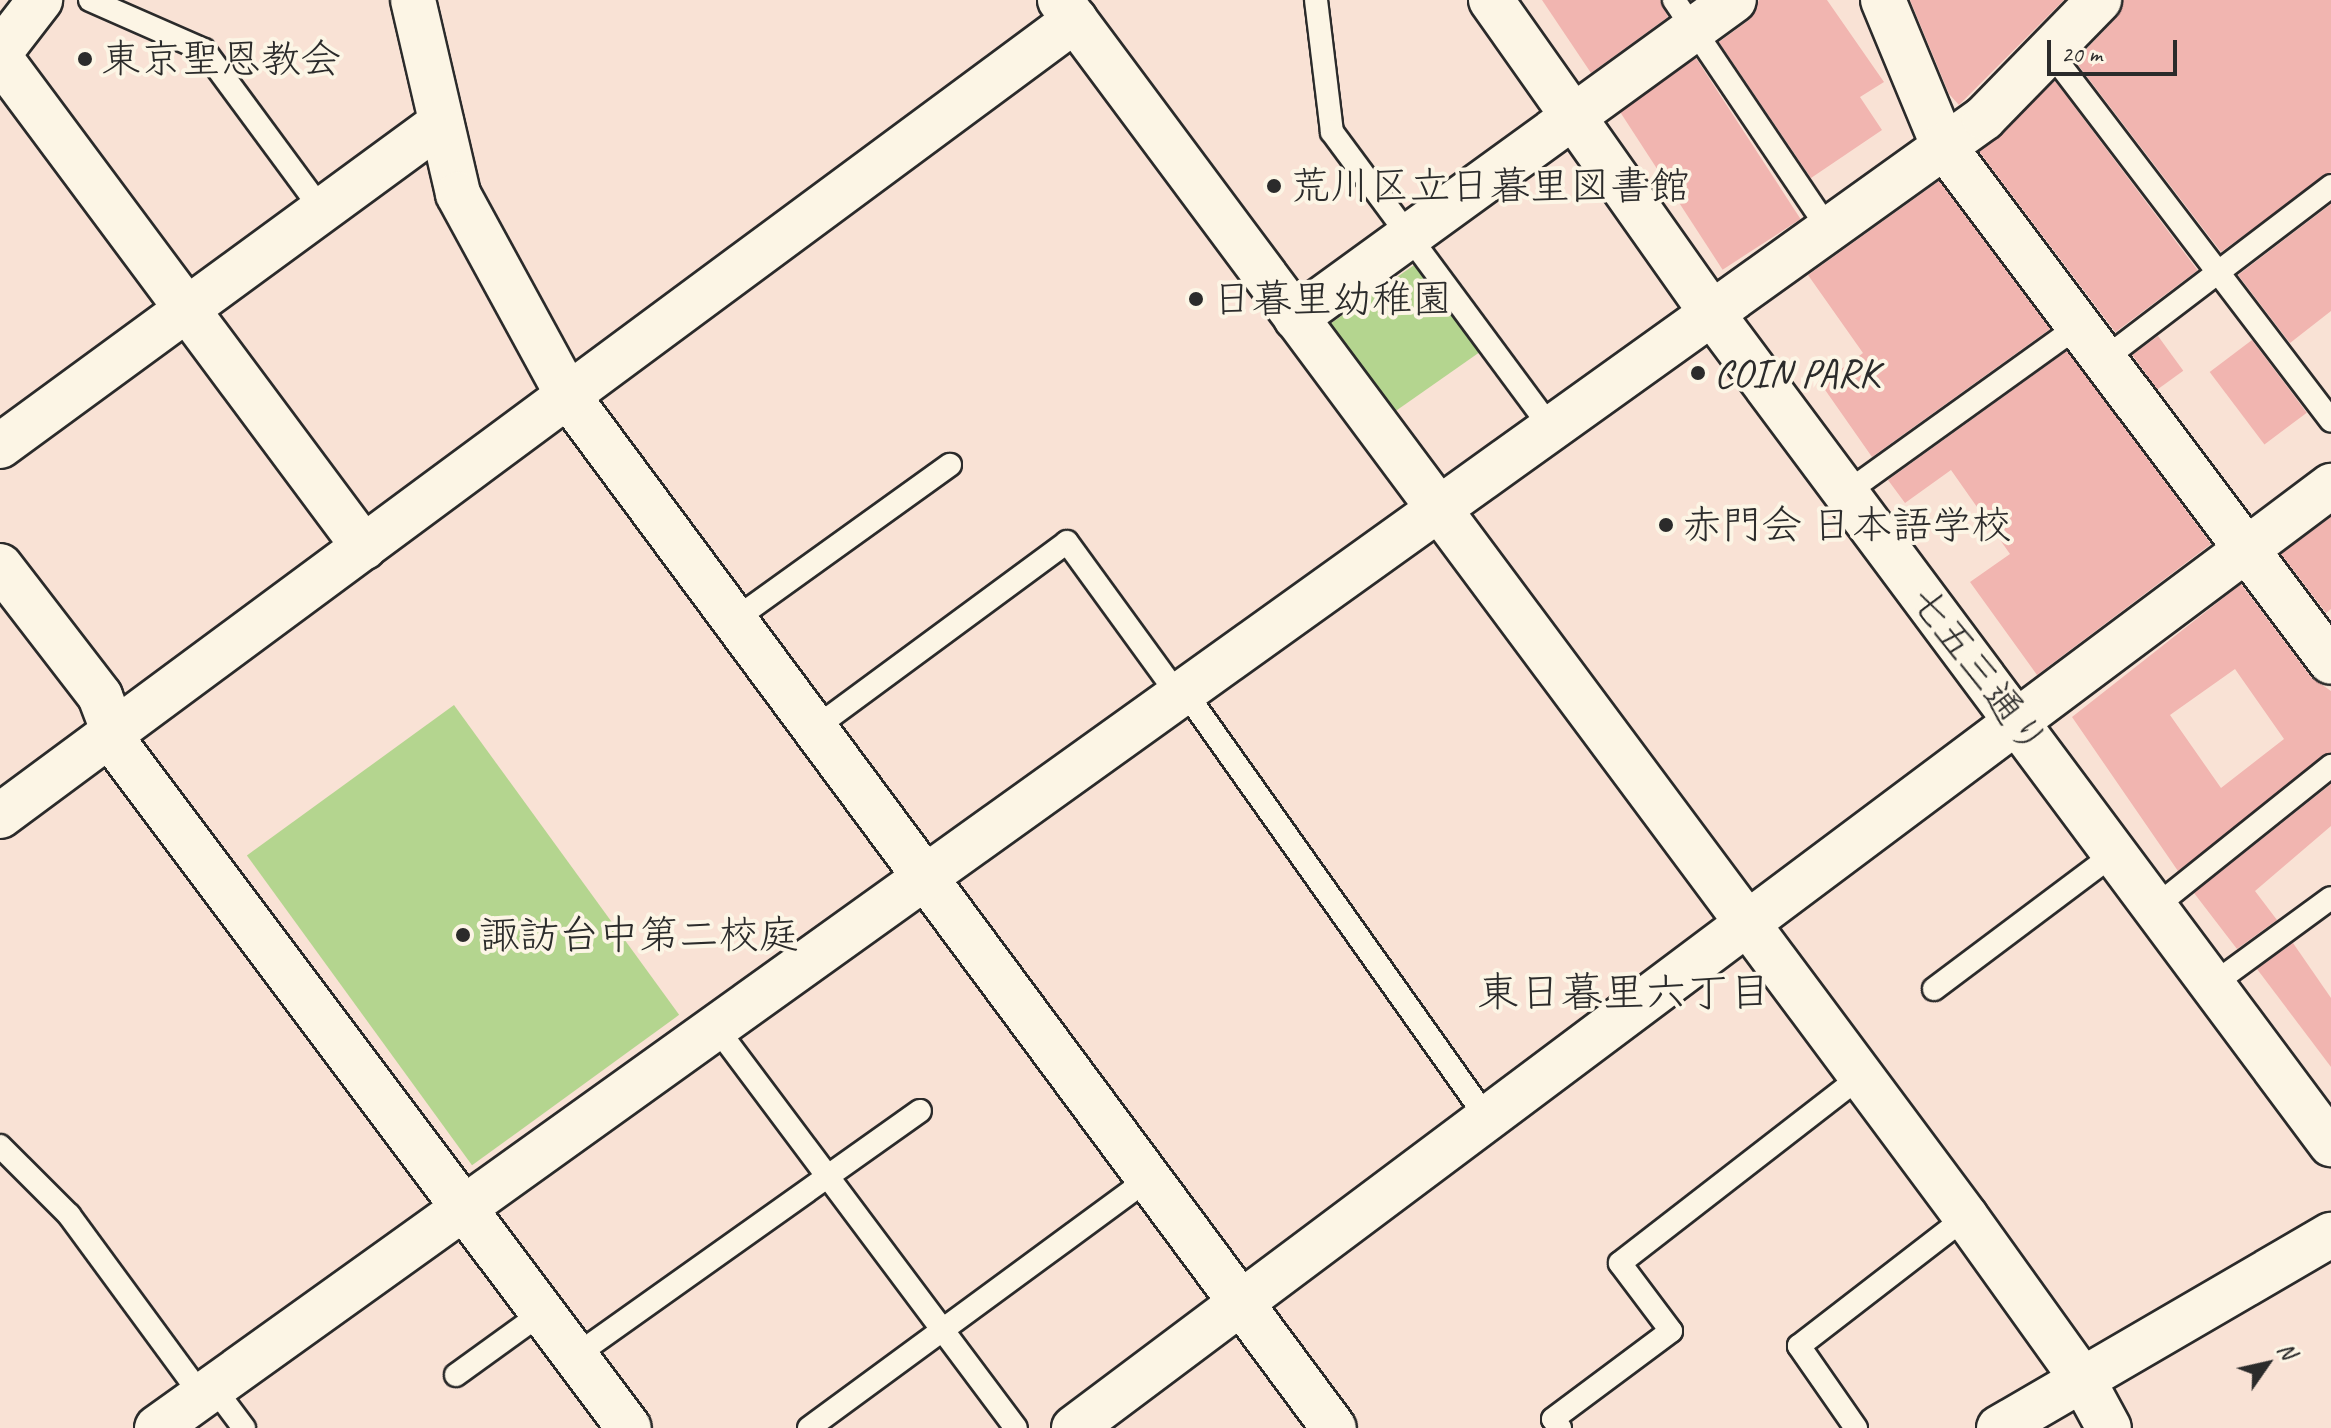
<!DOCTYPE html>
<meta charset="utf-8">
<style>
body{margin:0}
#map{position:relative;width:2331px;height:1428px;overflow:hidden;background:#f9e2d5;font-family:Caveat,"Klee One",sans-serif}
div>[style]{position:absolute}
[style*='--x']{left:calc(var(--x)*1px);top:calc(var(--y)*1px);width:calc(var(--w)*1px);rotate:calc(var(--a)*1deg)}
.green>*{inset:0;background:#b4d58f;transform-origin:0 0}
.building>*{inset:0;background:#f1b5b0;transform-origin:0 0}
.roads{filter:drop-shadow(2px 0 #2b2b2b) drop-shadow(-2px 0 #2b2b2b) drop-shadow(0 2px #2b2b2b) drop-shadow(0 -2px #2b2b2b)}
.service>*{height:22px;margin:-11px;padding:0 11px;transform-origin:11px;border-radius:11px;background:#fcf5e5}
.minor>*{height:44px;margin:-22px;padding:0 22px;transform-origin:22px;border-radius:22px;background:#fcf5e5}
.tertiary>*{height:44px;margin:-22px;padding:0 22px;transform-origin:22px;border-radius:22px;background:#fcf5e5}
.dots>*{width:22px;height:22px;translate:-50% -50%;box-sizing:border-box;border:4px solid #fcf5e5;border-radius:50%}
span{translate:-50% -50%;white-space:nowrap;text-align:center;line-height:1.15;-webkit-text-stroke:8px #fcf5e5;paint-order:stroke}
.poi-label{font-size:40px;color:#2b2b2b}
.left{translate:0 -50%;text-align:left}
.street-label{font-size:40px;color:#2b2b2b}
.neighbourhood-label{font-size:42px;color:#2b2b2b}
.north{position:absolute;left:2227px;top:1324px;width:80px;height:80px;-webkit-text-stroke:6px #fcf5e5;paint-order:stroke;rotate:56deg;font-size:22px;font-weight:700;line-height:32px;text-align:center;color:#2b2b2b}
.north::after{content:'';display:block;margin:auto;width:28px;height:36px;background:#2b2b2b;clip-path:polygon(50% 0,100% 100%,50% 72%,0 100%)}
.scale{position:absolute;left:2047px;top:40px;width:130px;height:36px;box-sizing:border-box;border:4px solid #2b2b2b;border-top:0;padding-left:10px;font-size:24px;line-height:28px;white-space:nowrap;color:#2b2b2b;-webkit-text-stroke:6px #fcf5e5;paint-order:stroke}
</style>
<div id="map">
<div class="green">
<div style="left:1417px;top:263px;width:109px;height:115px;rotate:55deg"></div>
<div style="left:454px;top:705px;width:383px;height:256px;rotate:54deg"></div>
</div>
<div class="building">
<div style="clip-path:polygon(1542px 0,1660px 0,1668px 17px,1591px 73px)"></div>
<div style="clip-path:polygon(1759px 0,1827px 0,1884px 82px,1860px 97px,1882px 130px,1811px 178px,1719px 42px,1749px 20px)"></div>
<div style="clip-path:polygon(1910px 0,2064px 0,1959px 105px,1949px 94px)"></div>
<div style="clip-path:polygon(2123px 0,2331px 0,2331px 172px,2221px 252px,2075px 61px,2117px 17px)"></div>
<div style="left:1696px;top:58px;width:192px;height:93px;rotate:57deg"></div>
<div style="left:2055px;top:81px;width:237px;height:103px;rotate:53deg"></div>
<div style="clip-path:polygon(1939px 181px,2050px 329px,1872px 457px,1821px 384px,1863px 353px,1808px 275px)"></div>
<div style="clip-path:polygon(2331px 204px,2331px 311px,2290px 343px,2238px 275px)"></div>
<div style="left:2158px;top:336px;width:43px;height:32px;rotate:54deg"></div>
<div style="left:2252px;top:340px;width:91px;height:53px;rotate:53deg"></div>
<div style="clip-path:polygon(2067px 351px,2211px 544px,2037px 675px,1970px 582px,2010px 554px,1951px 470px,1905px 503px,1888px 480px)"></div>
<div style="clip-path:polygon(2331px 517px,2331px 609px,2326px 613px,2281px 554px)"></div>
<div style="clip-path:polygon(evenodd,2241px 584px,2311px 677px,2331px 691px,2331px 752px,2178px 871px,2072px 717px,2241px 584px,2235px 669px,2284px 739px,2221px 788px,2170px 715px,2235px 669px)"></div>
<div style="clip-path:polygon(2331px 784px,2331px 826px,2255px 891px,2277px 920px,2237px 949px,2194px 893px)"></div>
<div style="clip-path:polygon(2293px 943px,2331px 998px,2331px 1067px,2257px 969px)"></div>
</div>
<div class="roads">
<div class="service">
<div style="--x:90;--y:0;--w:124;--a:23.7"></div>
<div style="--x:204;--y:50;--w:199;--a:53.6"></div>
<div style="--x:1316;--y:0;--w:133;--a:83.1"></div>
<div style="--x:1332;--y:132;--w:370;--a:53.5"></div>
<div style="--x:1674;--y:0;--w:275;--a:56"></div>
<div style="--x:2051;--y:53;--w:462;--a:52.7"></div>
<div style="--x:2103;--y:360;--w:287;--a:-37.3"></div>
<div style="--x:1846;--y:493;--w:286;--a:-35.7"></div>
<div style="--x:734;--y:620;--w:266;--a:-35.7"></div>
<div style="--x:1185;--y:692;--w:522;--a:54.67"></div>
<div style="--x:815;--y:728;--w:313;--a:-36.4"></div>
<div style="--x:1067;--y:542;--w:190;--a:54"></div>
<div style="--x:2155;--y:907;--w:226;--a:-38.7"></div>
<div style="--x:2212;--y:985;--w:147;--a:-36.2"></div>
<div style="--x:1934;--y:989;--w:226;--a:-36.9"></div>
<div style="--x:715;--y:1026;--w:502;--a:53.18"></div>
<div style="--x:0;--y:1146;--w:98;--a:45"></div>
<div style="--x:69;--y:1215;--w:225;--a:53.7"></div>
<div style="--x:575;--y:1356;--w:423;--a:-35.4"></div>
<div style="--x:456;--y:1375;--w:107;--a:-35.9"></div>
<div style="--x:214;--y:1388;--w:50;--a:53.1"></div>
<div style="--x:809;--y:1428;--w:422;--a:-36.3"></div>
<div style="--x:1560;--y:1428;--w:11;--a:-128"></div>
<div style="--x:1553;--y:1419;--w:147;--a:-36.7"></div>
<div style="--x:1671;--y:1331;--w:85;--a:-126.9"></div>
<div style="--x:1620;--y:1263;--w:305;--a:-37.8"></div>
<div style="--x:1856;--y:1428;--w:100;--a:-124.8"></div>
<div style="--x:1799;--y:1346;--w:211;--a:-37.7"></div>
</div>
<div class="minor">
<div style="--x:413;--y:0;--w:199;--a:76.9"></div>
<div style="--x:458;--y:194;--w:230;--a:61.4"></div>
<div style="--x:568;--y:396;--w:1285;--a:53.42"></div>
<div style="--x:1060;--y:0;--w:1517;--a:53.33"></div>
<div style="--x:1966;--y:1217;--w:203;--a:54.4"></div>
<div style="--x:2084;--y:1382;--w:52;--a:61.5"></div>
<div style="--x:1883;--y:0;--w:157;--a:67.5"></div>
<div style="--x:1943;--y:145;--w:646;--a:53.11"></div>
<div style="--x:0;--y:52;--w:66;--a:-52.4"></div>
<div style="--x:0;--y:58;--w:610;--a:53.34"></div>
<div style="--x:1296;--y:318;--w:541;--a:-35.98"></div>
<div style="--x:0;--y:446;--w:547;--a:-36.22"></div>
<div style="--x:0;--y:566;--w:164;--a:52.4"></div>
<div style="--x:100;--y:696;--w:59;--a:69.1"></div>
<div style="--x:121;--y:751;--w:846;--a:53.12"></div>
<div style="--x:0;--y:816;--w:1338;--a:-36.52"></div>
<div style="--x:157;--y:1428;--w:2248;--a:-35.64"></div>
<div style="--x:1984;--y:118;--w:165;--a:-45.7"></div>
<div style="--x:1074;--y:1428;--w:1571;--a:-36.85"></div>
<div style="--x:1999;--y:1428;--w:384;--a:-30.2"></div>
</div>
<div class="tertiary">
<div style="--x:1491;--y:0;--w:382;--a:54.8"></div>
<div style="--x:1711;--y:312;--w:1038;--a:53.31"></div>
</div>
</div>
<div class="dots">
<div style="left:85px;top:59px;background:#2b2b2b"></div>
<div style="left:1274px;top:186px;background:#2b2b2b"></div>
<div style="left:1196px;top:299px;background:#2b2b2b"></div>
<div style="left:1698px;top:373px;background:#2b2b2b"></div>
<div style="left:1666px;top:525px;background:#2b2b2b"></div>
<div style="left:463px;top:935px;background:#2b2b2b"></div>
</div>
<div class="poi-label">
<span class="left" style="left:101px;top:59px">東京聖恩教会</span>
<span class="left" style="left:1290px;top:186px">荒川区立日暮里図書館</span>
<span class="left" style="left:1212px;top:299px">日暮里幼稚園</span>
<span class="left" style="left:1714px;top:373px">COIN PARK</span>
<span class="left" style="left:1682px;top:525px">赤門会 日本語学校</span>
<span class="left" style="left:479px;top:935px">諏訪台中第二校庭</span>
</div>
<div class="street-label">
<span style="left:1979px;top:671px;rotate:53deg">七五三通り</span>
</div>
<div class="neighbourhood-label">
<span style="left:1624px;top:993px">東日暮里六丁目</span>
</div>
<div class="north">N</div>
<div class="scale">20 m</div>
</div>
